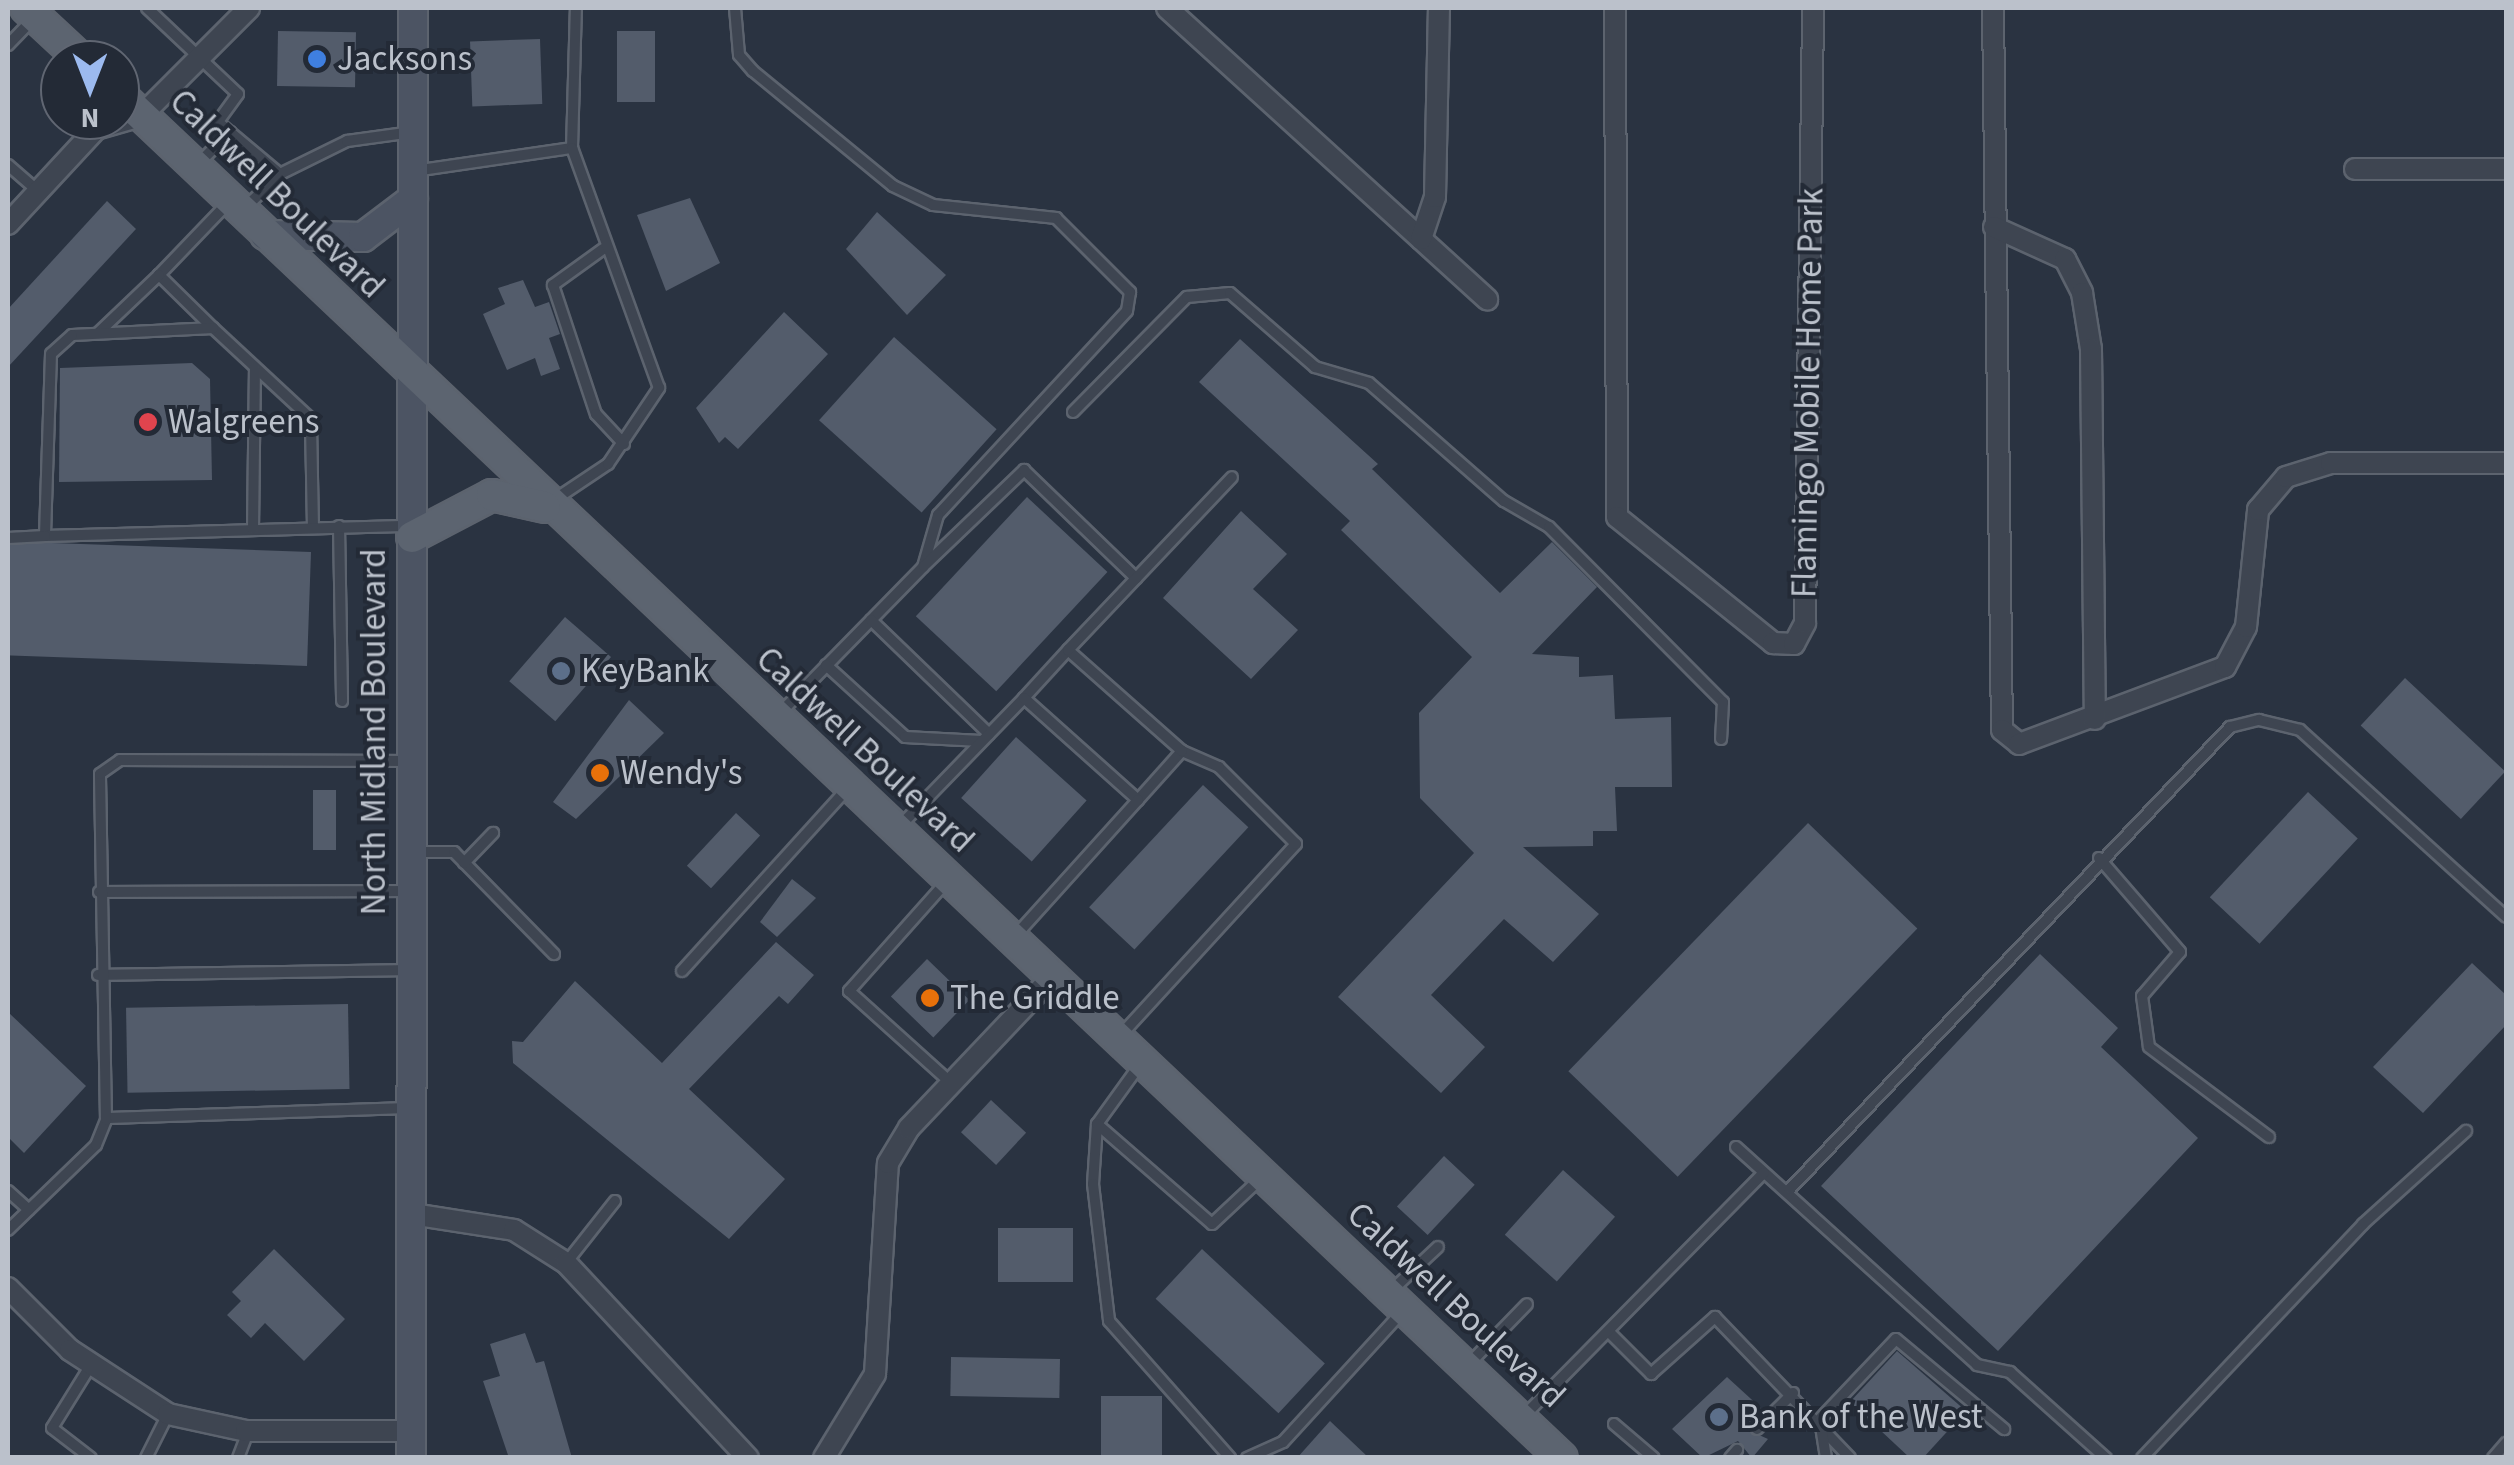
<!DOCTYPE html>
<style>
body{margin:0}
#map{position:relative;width:2514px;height:1465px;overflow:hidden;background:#2a3341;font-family:"Source Sans 3",sans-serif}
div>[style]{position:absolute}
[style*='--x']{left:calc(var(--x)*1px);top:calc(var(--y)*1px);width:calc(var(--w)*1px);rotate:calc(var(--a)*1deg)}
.building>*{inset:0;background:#535c6b;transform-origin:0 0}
.roads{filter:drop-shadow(2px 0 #5c636e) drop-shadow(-2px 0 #5c636e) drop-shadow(0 2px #5c636e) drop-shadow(0 -2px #5c636e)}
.lane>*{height:10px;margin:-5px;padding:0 5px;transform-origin:5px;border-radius:5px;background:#3e4551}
.street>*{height:20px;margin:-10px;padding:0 10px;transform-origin:10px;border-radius:10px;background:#3e4551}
.secondary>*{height:28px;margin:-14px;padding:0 14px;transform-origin:14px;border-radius:14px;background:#4c5463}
.primary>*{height:30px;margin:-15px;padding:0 15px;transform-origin:15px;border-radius:15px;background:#5c6470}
.dots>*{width:28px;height:28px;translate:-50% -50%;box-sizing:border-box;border:5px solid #232a36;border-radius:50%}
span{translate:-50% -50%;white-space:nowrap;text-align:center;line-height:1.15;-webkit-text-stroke:8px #232a36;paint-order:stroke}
.poi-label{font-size:35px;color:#bbc1cb}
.left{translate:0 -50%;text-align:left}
.street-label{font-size:35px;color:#bbc1cb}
.frame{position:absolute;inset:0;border:10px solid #bbc1cb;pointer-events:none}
.north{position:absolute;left:40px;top:40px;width:100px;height:100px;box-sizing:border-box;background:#232a36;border:2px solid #606672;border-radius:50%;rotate:180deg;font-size:28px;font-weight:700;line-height:40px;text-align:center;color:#bbc1cb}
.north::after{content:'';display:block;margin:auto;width:35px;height:45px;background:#9cbaef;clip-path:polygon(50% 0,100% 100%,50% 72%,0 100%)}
</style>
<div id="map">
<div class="building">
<div style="left:278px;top:31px;width:78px;height:55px;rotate:1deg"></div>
<div style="left:617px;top:31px;width:38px;height:71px"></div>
<div style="left:540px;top:39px;width:65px;height:70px;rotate:88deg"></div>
<div style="clip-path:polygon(690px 198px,720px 263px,666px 291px,637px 215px)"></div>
<div style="clip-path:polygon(107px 201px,136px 229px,8px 367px,8px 309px)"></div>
<div style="clip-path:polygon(877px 212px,946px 275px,907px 315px,846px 249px)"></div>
<div style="clip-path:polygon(523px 280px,535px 307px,549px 302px,560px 334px,549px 338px,560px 369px,541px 376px,535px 358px,507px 370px,483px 314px,505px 304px,498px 288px)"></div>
<div style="clip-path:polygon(784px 312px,828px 354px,738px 449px,725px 437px,719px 443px,696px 408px)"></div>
<div style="left:894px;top:337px;width:138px;height:112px;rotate:42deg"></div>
<div style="clip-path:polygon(1240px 339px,1378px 464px,1372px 469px,1500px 593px,1552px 542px,1597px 587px,1532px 654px,1579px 657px,1579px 677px,1613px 675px,1615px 719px,1671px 717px,1672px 787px,1615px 787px,1617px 831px,1593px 831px,1593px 846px,1523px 847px,1599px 914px,1553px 962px,1504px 919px,1431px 995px,1485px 1047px,1441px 1093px,1338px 997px,1474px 853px,1420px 798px,1419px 713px,1472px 657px,1341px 530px,1350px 521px,1199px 382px)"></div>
<div style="clip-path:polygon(192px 363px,210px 379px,212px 480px,59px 482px,60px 368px)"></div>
<div style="left:1027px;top:497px;width:110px;height:163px;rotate:43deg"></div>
<div style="clip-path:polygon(1241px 511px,1287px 554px,1253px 589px,1298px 630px,1251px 679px,1163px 598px)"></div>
<div style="left:311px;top:552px;width:114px;height:303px;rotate:92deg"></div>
<div style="left:565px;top:617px;width:61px;height:85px;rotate:41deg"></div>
<div style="left:2405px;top:678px;width:137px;height:65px;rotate:43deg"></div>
<div style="clip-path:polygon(629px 700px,664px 733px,576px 819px,553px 802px)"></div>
<div style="left:1016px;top:737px;width:95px;height:82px;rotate:42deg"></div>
<div style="left:1203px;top:785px;width:62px;height:167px;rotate:43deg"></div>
<div style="left:313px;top:790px;width:23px;height:60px"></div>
<div style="left:2308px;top:792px;width:68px;height:144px;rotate:43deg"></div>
<div style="left:736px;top:813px;width:33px;height:72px;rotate:43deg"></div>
<div style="left:1808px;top:823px;width:152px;height:345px;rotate:44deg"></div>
<div style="clip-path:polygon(792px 879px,816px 898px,777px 937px,760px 922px)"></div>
<div style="clip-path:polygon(776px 942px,814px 975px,788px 1004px,779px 996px,689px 1089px,785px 1179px,729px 1239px,513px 1063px,512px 1041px,523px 1042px,575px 981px,662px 1063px)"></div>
<div style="clip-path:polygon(2040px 954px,2118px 1028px,2101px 1047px,2198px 1138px,1998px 1351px,1821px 1186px)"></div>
<div style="left:927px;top:959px;width:59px;height:52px;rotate:44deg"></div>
<div style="clip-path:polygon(2472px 963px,2506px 995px,2506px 1025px,2423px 1113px,2373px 1067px)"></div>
<div style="left:348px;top:1004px;width:85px;height:222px;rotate:89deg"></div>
<div style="clip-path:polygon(8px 1012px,86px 1086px,24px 1153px,8px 1137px)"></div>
<div style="left:991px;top:1100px;width:48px;height:44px;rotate:43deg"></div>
<div style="left:1444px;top:1156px;width:42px;height:69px;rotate:43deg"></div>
<div style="left:1563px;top:1170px;width:70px;height:87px;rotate:42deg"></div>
<div style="left:998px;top:1228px;width:75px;height:54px"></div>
<div style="clip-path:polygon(274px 1249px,345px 1319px,304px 1361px,265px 1323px,251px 1338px,227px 1315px,241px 1301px,232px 1292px)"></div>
<div style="left:1202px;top:1249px;width:168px;height:68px;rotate:43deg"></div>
<div style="clip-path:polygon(525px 1333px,536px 1363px,544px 1361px,572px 1458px,509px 1458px,483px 1381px,500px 1376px,490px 1344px)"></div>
<div style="clip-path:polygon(1897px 1351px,1966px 1411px,1923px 1458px,1910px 1458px,1850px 1402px)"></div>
<div style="left:1060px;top:1359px;width:39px;height:109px;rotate:91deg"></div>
<div style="clip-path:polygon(1727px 1377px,1762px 1409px,1748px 1430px,1768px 1439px,1752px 1458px,1738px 1441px,1703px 1458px,1672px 1429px)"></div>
<div style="left:1101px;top:1396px;width:61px;height:62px"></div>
<div style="clip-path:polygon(1330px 1421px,1369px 1458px,1297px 1458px)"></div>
</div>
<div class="roads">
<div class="lane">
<div style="--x:147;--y:8;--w:125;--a:43.4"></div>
<div style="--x:238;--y:94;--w:34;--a:126"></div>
<div style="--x:218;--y:122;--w:81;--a:40"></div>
<div style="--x:280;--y:174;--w:47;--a:135.9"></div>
<div style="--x:735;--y:8;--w:47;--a:85.1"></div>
<div style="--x:739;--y:55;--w:21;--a:49"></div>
<div style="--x:753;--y:71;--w:181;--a:39.4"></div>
<div style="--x:893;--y:186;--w:44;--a:25.4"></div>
<div style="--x:933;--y:205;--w:124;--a:6"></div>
<div style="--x:1056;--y:218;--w:105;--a:45"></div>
<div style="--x:1130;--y:292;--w:19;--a:99"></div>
<div style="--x:1127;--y:311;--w:278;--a:132.8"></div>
<div style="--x:938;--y:515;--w:54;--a:106.1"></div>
<div style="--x:923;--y:567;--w:207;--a:134.4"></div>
<div style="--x:8;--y:45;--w:33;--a:-46"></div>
<div style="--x:199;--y:163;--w:44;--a:-45"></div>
<div style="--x:8;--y:165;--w:40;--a:41"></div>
<div style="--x:414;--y:171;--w:160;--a:-8.3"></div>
<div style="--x:572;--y:148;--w:140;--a:-88.4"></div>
<div style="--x:280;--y:174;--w:75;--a:-26.2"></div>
<div style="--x:347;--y:141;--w:66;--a:-7.9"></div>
<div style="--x:603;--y:249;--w:62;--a:144.2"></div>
<div style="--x:553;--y:285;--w:136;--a:71.6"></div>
<div style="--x:596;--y:414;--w:41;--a:47"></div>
<div style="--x:213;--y:328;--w:76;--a:-135.5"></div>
<div style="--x:159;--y:275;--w:98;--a:-46.2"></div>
<div style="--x:98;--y:333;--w:84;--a:-43.6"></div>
<div style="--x:1073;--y:412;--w:162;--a:-45.3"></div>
<div style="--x:1187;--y:297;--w:43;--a:-5.3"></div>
<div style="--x:1230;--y:293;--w:113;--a:41"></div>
<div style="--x:1315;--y:367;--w:56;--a:16.5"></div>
<div style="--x:1369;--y:383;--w:179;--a:41.2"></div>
<div style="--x:1504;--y:501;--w:52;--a:30"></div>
<div style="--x:1549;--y:527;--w:247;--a:45.2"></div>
<div style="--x:1723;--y:702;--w:37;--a:93"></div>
<div style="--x:554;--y:500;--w:65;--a:-33.7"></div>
<div style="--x:608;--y:464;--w:92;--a:-56.1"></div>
<div style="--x:659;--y:388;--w:255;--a:-109.9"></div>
<div style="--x:339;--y:526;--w:175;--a:89"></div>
<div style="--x:313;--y:528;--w:109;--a:-91.1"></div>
<div style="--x:311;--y:419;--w:134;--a:-137.1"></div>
<div style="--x:213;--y:328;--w:141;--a:177.2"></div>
<div style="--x:72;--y:335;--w:28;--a:138"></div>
<div style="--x:51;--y:354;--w:182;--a:91.9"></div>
<div style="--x:45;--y:536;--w:366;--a:-1.6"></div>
<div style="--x:253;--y:529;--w:161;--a:-89.3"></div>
<div style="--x:8;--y:538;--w:37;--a:-3"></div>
<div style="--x:924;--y:566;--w:139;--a:-43.8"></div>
<div style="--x:1024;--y:470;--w:156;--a:44"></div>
<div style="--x:871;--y:620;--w:164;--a:44"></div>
<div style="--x:826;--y:665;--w:107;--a:42.3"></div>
<div style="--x:905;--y:737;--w:76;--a:3"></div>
<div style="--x:1024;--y:698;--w:65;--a:-47.5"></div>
<div style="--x:1138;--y:800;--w:66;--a:-48.1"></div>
<div style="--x:900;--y:826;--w:178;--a:-45.9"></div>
<div style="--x:1024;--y:698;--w:153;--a:41.8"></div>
<div style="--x:1138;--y:800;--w:181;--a:132.1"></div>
<div style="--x:412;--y:852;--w:42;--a:0"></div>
<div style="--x:454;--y:852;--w:143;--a:45.6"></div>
<div style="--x:2099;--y:858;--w:124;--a:49.2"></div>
<div style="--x:2180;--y:952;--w:58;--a:130.8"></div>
<div style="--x:2142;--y:996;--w:51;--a:82.2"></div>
<div style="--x:2149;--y:1047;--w:150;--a:36.9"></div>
<div style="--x:464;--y:863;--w:42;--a:-46"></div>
<div style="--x:948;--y:880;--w:149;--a:131.7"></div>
<div style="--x:849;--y:991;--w:137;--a:42"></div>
<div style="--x:99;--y:892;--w:312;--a:-0.2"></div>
<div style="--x:682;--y:971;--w:248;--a:-47.8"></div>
<div style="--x:98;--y:975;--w:309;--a:-0.9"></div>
<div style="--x:1119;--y:1037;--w:262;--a:-47.5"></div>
<div style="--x:1296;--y:844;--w:109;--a:-135"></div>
<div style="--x:1219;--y:767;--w:40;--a:-156.6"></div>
<div style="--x:1182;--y:751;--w:152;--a:-138.5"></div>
<div style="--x:1068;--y:650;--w:238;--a:-46.5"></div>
<div style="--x:1139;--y:1066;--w:72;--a:125.9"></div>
<div style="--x:1097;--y:1124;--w:60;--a:93.8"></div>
<div style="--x:1093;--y:1184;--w:138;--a:83.3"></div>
<div style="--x:1109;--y:1321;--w:183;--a:48.5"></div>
<div style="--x:106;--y:1118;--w:304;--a:-1.9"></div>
<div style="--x:1097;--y:1124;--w:152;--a:41"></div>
<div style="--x:1212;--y:1224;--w:64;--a:-43.1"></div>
<div style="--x:1736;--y:1147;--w:325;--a:42.1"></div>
<div style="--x:1977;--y:1365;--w:34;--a:12"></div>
<div style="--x:2010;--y:1372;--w:129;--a:41.9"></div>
<div style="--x:1790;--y:1189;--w:638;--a:-46.4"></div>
<div style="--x:2230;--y:727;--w:30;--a:-14"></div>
<div style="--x:2259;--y:720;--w:42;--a:13.7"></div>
<div style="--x:2300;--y:730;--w:278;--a:42.2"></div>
<div style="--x:8;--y:1191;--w:28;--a:42"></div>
<div style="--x:8;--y:1230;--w:122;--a:-44"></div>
<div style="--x:96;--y:1145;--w:27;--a:-68"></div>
<div style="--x:106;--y:1120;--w:346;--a:-91"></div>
<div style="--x:100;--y:774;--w:24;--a:-35"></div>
<div style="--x:120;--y:760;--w:291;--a:0.2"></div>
<div style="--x:566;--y:1263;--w:79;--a:-51.7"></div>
<div style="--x:1389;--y:1293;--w:67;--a:-43.2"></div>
<div style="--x:1611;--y:1334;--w:57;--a:45"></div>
<div style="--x:1651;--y:1374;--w:86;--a:-41.7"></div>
<div style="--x:1715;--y:1317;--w:195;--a:46.2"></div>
<div style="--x:91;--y:1365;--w:74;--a:121.8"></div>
<div style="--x:52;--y:1428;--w:49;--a:37.6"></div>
<div style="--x:1467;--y:1366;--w:86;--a:-45.9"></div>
<div style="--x:1522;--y:1418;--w:344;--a:-45.4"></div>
<div style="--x:1820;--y:1419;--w:110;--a:-46.5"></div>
<div style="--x:1896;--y:1339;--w:141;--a:39.8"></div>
<div style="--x:1820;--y:1420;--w:38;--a:81"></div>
<div style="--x:1614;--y:1424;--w:52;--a:40.4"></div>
<div style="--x:1757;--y:1429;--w:51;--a:-45"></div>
<div style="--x:146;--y:1458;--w:49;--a:-63.4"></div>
<div style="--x:238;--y:1458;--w:28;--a:-69"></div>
<div style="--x:1247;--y:1458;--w:39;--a:-24"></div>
<div style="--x:1283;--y:1442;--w:175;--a:-47.5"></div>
<div style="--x:1730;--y:1458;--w:11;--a:-49"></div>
<div style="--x:2142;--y:1458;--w:322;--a:-46.6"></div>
<div style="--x:2363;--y:1224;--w:139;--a:-42.1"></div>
<div style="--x:2493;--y:1458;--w:20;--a:-49"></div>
</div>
<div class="street">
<div style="--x:1167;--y:8;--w:433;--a:42.3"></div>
<div style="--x:1615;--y:8;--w:509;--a:89.77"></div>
<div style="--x:1617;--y:517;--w:201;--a:38.9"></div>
<div style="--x:1773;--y:643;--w:21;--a:3"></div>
<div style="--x:1794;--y:644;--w:24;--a:-62"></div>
<div style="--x:1805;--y:623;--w:615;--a:-89.25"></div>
<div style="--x:1993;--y:8;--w:722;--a:89.29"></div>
<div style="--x:2002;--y:730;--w:22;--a:39"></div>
<div style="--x:2019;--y:744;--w:220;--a:-20.5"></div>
<div style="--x:2225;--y:667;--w:45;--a:-62.3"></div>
<div style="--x:2246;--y:627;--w:118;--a:-84.1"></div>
<div style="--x:2258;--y:510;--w:43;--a:-49.7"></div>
<div style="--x:2286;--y:477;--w:47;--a:-17.3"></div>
<div style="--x:2331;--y:463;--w:175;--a:0"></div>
<div style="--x:2355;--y:169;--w:151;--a:0"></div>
<div style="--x:8;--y:224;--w:129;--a:-47.2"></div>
<div style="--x:96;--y:129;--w:47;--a:-16.1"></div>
<div style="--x:141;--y:116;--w:153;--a:-45"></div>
<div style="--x:1994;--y:227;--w:78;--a:24.3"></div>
<div style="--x:2065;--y:259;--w:38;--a:63"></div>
<div style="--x:2082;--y:293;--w:57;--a:80.9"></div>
<div style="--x:2091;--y:349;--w:370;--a:89.4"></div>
<div style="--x:1421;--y:239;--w:44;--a:-71.6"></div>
<div style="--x:1435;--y:197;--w:189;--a:-88.8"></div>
<div style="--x:412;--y:1214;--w:103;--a:8.9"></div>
<div style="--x:514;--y:1230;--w:62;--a:32.4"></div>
<div style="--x:566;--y:1263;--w:267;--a:47"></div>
<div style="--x:8;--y:1288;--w:88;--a:45"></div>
<div style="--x:70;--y:1350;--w:117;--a:33.1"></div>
<div style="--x:168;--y:1414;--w:80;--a:12.3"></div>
<div style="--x:246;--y:1431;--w:164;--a:0"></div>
<div style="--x:824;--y:1458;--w:98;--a:-58.7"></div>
<div style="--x:875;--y:1374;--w:211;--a:-86.5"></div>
<div style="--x:888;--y:1163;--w:41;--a:-59"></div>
<div style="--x:909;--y:1128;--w:209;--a:-46.5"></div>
</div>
<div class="secondary">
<div style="--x:265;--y:235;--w:98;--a:1.2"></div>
<div style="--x:363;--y:237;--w:63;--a:-37.2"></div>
<div style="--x:411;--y:1458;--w:1450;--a:-89.92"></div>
</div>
<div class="primary">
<div style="--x:26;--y:8;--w:76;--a:42.9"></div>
<div style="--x:120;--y:95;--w:1984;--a:43.39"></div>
<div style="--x:412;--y:537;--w:90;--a:-27.7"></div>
<div style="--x:492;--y:495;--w:54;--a:12.8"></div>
</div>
</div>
<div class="dots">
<div style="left:317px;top:59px;background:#3f7fe0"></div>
<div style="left:148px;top:422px;background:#e0444e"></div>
<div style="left:561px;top:671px;background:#5c6f8a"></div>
<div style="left:600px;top:773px;background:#e8710a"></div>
<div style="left:930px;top:998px;background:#e8710a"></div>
<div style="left:1719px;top:1417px;background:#5c6f8a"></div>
</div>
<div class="poi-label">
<span class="left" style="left:337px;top:59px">Jacksons</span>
<span class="left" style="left:168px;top:422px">Walgreens</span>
<span class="left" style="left:581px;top:671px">KeyBank</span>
<span class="left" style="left:620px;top:773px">Wendy's</span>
<span class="left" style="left:950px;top:998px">The Griddle</span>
<span class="left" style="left:1739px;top:1417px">Bank of the West</span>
</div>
<div class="street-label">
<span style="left:277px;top:194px;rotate:44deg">Caldwell Boulevard</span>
<span style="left:1808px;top:393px;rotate:-89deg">Flamingo Mobile Home Park</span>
<span style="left:374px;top:732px;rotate:-90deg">North Midland Boulevard</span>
<span style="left:865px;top:750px;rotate:43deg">Caldwell Boulevard</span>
<span style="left:1456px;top:1305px;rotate:43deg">Caldwell Boulevard</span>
</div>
<div class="frame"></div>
<div class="north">N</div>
</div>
